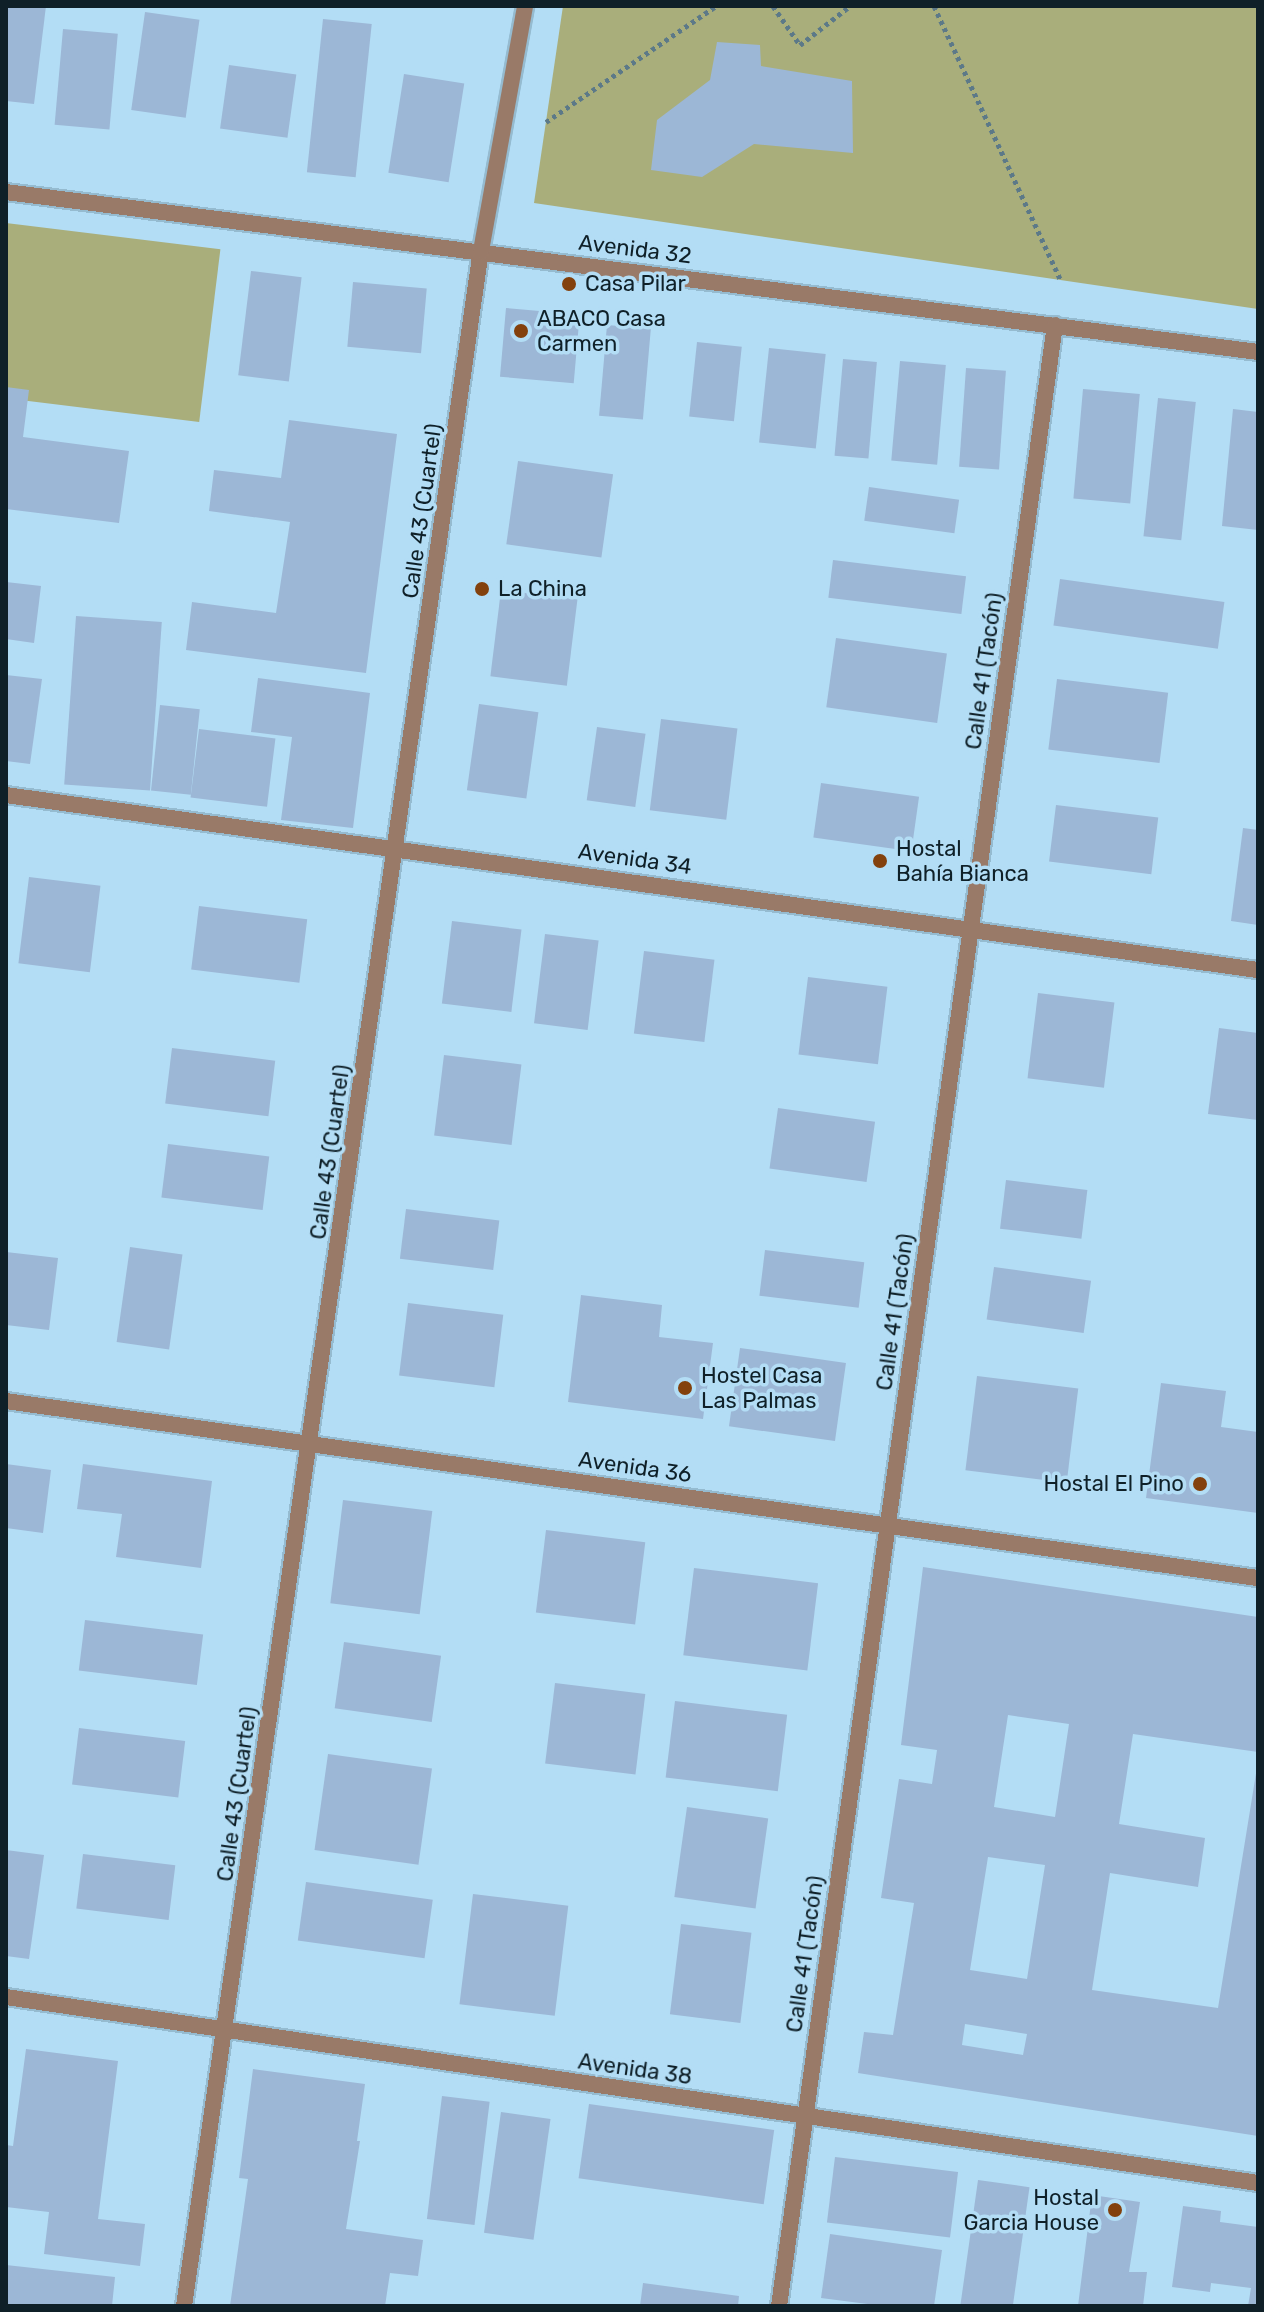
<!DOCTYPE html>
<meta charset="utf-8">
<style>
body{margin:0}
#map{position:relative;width:1264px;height:2312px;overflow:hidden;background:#b3ddf5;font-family:Rubik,sans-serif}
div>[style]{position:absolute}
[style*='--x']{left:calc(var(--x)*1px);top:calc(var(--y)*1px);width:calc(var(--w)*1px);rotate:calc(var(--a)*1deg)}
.green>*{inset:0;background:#a9ae7b;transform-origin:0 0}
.building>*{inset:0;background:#9cb7d6;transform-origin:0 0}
.path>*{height:5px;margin-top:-2.5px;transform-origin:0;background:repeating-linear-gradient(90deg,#5c7988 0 4px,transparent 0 8px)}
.roads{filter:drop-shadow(2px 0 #95bbd0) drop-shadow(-2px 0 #95bbd0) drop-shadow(0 2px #95bbd0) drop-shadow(0 -2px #95bbd0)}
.minor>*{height:16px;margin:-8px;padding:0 8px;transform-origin:8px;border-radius:8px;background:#997a68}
.dots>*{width:22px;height:22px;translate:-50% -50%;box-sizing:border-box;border:4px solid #b3ddf5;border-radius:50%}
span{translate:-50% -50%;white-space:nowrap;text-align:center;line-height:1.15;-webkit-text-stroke:7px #b3ddf5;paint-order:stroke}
.street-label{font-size:22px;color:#0f2028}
.poi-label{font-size:22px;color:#0f2028}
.left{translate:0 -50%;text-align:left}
.right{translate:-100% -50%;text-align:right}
.frame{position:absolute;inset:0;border:8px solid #0f2028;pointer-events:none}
</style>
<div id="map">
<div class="green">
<div style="clip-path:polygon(563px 6px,1258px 6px,1258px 309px,534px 203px)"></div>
<div style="left:6px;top:223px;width:216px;height:174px;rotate:7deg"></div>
</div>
<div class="building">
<div style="clip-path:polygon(6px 6px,46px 6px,34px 104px,6px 101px)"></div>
<div style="left:145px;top:12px;width:55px;height:99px;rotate:8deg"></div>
<div style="left:323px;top:19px;width:49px;height:154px;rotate:6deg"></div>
<div style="left:63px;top:29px;width:55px;height:96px;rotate:5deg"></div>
<div style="clip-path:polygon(717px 42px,760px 45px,761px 66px,852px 81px,853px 153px,754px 144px,702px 177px,651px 170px,657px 120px,710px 80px)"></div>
<div style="left:229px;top:65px;width:68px;height:64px;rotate:8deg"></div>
<div style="left:404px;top:74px;width:61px;height:100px;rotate:9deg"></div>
<div style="left:251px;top:271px;width:51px;height:105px;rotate:7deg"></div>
<div style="left:353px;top:282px;width:74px;height:65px;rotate:5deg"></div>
<div style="left:506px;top:308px;width:74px;height:69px;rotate:5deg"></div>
<div style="left:607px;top:325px;width:44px;height:91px;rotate:5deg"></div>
<div style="left:697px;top:342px;width:45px;height:75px;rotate:6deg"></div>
<div style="left:769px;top:348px;width:57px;height:95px;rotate:6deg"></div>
<div style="left:843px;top:359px;width:34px;height:97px;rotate:5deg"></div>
<div style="left:900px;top:361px;width:46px;height:100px;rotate:5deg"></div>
<div style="left:966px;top:368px;width:40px;height:99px;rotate:4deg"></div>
<div style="clip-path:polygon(6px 387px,29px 390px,23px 437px,129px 451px,119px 523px,6px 509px)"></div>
<div style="left:1083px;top:389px;width:57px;height:110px;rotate:5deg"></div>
<div style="left:1158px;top:398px;width:38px;height:139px;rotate:6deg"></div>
<div style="clip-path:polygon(1233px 409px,1258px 412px,1258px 530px,1222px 526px)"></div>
<div style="clip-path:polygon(289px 420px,397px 434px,366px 673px,186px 650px,192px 602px,276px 613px,290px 522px,209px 511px,214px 470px,281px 478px)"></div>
<div style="left:518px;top:461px;width:96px;height:84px;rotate:8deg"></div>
<div style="left:869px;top:487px;width:91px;height:34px;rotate:8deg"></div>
<div style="left:833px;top:560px;width:134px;height:38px;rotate:7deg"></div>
<div style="left:1060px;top:579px;width:166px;height:47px;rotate:8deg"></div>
<div style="clip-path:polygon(6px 582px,41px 586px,34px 643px,6px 639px)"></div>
<div style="left:501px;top:590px;width:77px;height:87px;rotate:7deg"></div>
<div style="left:76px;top:616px;width:86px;height:169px;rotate:4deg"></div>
<div style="left:836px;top:638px;width:112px;height:70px;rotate:8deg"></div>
<div style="clip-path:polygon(6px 675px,42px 679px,30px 764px,6px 761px)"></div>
<div style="clip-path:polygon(258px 678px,370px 693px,353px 828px,281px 820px,292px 737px,251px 732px)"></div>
<div style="left:1057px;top:679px;width:112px;height:71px;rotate:7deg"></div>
<div style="left:479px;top:704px;width:60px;height:87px;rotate:8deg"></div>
<div style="left:160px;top:705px;width:40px;height:86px;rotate:6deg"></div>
<div style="left:661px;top:719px;width:77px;height:92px;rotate:7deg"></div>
<div style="left:597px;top:727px;width:49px;height:74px;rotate:8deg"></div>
<div style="left:199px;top:729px;width:77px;height:69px;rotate:7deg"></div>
<div style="left:821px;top:783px;width:99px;height:55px;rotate:8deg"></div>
<div style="left:1056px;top:805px;width:103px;height:57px;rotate:7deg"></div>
<div style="clip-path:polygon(1243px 828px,1258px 830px,1258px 925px,1231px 921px)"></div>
<div style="left:29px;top:877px;width:72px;height:87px;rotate:7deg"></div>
<div style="left:199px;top:906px;width:109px;height:64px;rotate:7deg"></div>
<div style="left:452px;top:921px;width:70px;height:83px;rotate:7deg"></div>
<div style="left:545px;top:934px;width:54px;height:90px;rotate:7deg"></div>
<div style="left:644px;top:951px;width:71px;height:83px;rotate:7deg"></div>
<div style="left:808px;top:977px;width:80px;height:78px;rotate:7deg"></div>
<div style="left:1038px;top:993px;width:77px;height:86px;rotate:7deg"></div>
<div style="clip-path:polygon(1219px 1028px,1258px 1033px,1258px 1120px,1208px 1114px)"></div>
<div style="left:172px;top:1048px;width:104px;height:56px;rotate:7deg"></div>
<div style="left:444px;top:1055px;width:78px;height:81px;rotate:7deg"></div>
<div style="left:778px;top:1108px;width:98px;height:61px;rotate:8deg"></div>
<div style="left:168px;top:1144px;width:102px;height:54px;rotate:7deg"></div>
<div style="left:1006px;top:1180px;width:82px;height:49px;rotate:7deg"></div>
<div style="left:406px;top:1209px;width:94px;height:50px;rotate:7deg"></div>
<div style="left:130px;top:1247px;width:53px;height:96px;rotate:8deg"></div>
<div style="left:765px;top:1250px;width:100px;height:46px;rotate:7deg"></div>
<div style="clip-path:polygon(6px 1252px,58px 1258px,49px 1330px,6px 1325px)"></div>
<div style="left:994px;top:1267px;width:98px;height:53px;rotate:8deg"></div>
<div style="clip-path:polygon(581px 1295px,662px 1305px,659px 1337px,713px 1343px,703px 1419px,568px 1402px)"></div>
<div style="left:408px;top:1303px;width:96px;height:73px;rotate:7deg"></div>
<div style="left:740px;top:1348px;width:107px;height:79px;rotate:8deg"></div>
<div style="left:977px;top:1376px;width:102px;height:95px;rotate:7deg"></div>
<div style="clip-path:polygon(1161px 1383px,1226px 1391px,1221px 1427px,1258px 1432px,1258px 1513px,1146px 1498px)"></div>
<div style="clip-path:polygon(6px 1464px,51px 1470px,43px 1533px,6px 1528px)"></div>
<div style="clip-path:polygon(83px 1464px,212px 1481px,201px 1568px,116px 1557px,122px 1514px,77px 1509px)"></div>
<div style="left:343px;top:1500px;width:90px;height:104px;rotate:7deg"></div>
<div style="left:546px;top:1530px;width:100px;height:83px;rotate:7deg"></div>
<div style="clip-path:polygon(evenodd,923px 1567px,1258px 1617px,1258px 1752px,1133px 1734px,1119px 1824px,1205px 1838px,1198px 1887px,1110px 1873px,1092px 1990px,1218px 2008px,1258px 1761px,1258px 2136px,858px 2073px,864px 2032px,893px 2035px,914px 1903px,881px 1898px,899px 1779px,932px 1784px,937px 1750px,901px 1745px,923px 1567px,1008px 1715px,1069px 1724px,1055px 1817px,994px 1807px,1008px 1715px,923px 1567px,988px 1857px,1045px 1865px,1027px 1979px,970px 1970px,988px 1857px,923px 1567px,965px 2024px,1027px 2034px,1023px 2055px,962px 2045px,965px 2024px)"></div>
<div style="left:694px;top:1568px;width:125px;height:88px;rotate:7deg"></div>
<div style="left:85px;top:1620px;width:119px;height:51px;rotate:7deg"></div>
<div style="left:344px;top:1642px;width:98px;height:67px;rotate:8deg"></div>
<div style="left:555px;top:1683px;width:91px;height:81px;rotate:7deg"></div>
<div style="left:675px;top:1701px;width:113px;height:77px;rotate:7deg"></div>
<div style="left:79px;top:1728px;width:107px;height:57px;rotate:7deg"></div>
<div style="left:328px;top:1754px;width:105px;height:97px;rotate:8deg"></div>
<div style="left:687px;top:1807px;width:82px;height:91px;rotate:8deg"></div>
<div style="clip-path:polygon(6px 1850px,44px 1855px,29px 1959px,6px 1956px)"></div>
<div style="left:83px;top:1854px;width:93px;height:55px;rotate:7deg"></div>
<div style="left:306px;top:1882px;width:128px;height:59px;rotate:8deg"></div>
<div style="left:473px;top:1894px;width:96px;height:111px;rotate:7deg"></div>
<div style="left:681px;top:1924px;width:71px;height:91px;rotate:7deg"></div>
<div style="clip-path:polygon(26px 2049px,118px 2061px,98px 2219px,145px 2224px,140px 2266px,44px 2254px,49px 2212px,6px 2207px,6px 2145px,13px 2146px)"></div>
<div style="clip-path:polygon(253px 2069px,365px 2084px,357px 2141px,360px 2141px,346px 2229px,423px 2240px,418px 2276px,390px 2273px,385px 2306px,230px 2306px,248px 2179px,239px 2178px)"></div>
<div style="left:442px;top:2096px;width:48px;height:124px;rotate:7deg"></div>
<div style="left:589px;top:2104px;width:187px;height:75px;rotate:8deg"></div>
<div style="left:501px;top:2112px;width:50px;height:122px;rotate:8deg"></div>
<div style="left:835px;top:2157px;width:124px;height:66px;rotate:7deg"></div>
<div style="left:978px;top:2180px;width:52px;height:127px;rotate:8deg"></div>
<div style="clip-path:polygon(1092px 2195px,1140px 2202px,1129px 2272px,1147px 2272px,1143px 2306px,1078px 2306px)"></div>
<div style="clip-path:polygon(1183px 2206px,1221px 2211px,1220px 2222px,1258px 2227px,1258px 2306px,1248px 2306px,1251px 2288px,1211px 2283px,1210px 2292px,1172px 2287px)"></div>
<div style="clip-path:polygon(830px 2234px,942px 2250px,934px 2306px,883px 2306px,821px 2298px)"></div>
<div style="clip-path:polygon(6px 2265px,115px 2277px,112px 2306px,6px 2306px)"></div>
<div style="clip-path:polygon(643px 2283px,739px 2296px,738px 2306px,640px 2306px)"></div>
</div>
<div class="path">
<div style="--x:773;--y:6;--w:47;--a:55.3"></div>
<div style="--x:800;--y:45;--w:63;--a:-38"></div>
<div style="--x:934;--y:6;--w:303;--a:65.2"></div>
<div style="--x:546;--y:122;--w:206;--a:-34.3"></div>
</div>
<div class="roads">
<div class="minor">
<div style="--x:6;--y:192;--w:1262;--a:7.28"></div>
<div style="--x:6;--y:795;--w:1264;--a:7.96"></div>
<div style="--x:6;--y:1401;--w:1264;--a:8.05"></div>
<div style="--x:6;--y:1997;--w:1266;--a:8.45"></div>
<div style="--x:184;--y:2306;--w:2076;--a:-81.78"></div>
<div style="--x:481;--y:251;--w:249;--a:-79.8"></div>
<div style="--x:779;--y:2306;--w:2000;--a:-82.07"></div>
</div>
</div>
<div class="dots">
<div style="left:569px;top:284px;background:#83410d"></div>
<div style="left:521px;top:331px;background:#83410d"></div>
<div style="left:482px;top:589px;background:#83410d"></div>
<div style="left:880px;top:861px;background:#83410d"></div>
<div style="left:685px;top:1388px;background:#83410d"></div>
<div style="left:1200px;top:1484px;background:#83410d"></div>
<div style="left:1115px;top:2210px;background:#83410d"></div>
</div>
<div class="street-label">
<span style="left:635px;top:249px;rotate:7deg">Avenida 32</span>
<span style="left:422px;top:511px;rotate:-82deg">Calle 43 (Cuartel)</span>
<span style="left:984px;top:671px;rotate:-82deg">Calle 41 (Tacón)</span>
<span style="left:635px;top:859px;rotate:8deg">Avenida 34</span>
<span style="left:330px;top:1152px;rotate:-82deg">Calle 43 (Cuartel)</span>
<span style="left:895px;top:1312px;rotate:-82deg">Calle 41 (Tacón)</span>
<span style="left:635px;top:1467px;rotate:8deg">Avenida 36</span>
<span style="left:237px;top:1794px;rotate:-82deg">Calle 43 (Cuartel)</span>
<span style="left:805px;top:1954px;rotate:-82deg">Calle 41 (Tacón)</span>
<span style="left:635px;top:2069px;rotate:8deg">Avenida 38</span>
</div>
<div class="poi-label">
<span class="left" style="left:585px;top:284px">Casa Pilar</span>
<span class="left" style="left:537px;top:331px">ABACO Casa<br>Carmen</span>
<span class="left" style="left:498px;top:589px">La China</span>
<span class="left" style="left:896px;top:861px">Hostal<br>Bahía Bianca</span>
<span class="left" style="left:701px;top:1388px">Hostel Casa<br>Las Palmas</span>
<span class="right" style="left:1184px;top:1484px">Hostal El Pino</span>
<span class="right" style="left:1099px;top:2210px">Hostal<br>Garcia House</span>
</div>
<div class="frame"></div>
</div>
